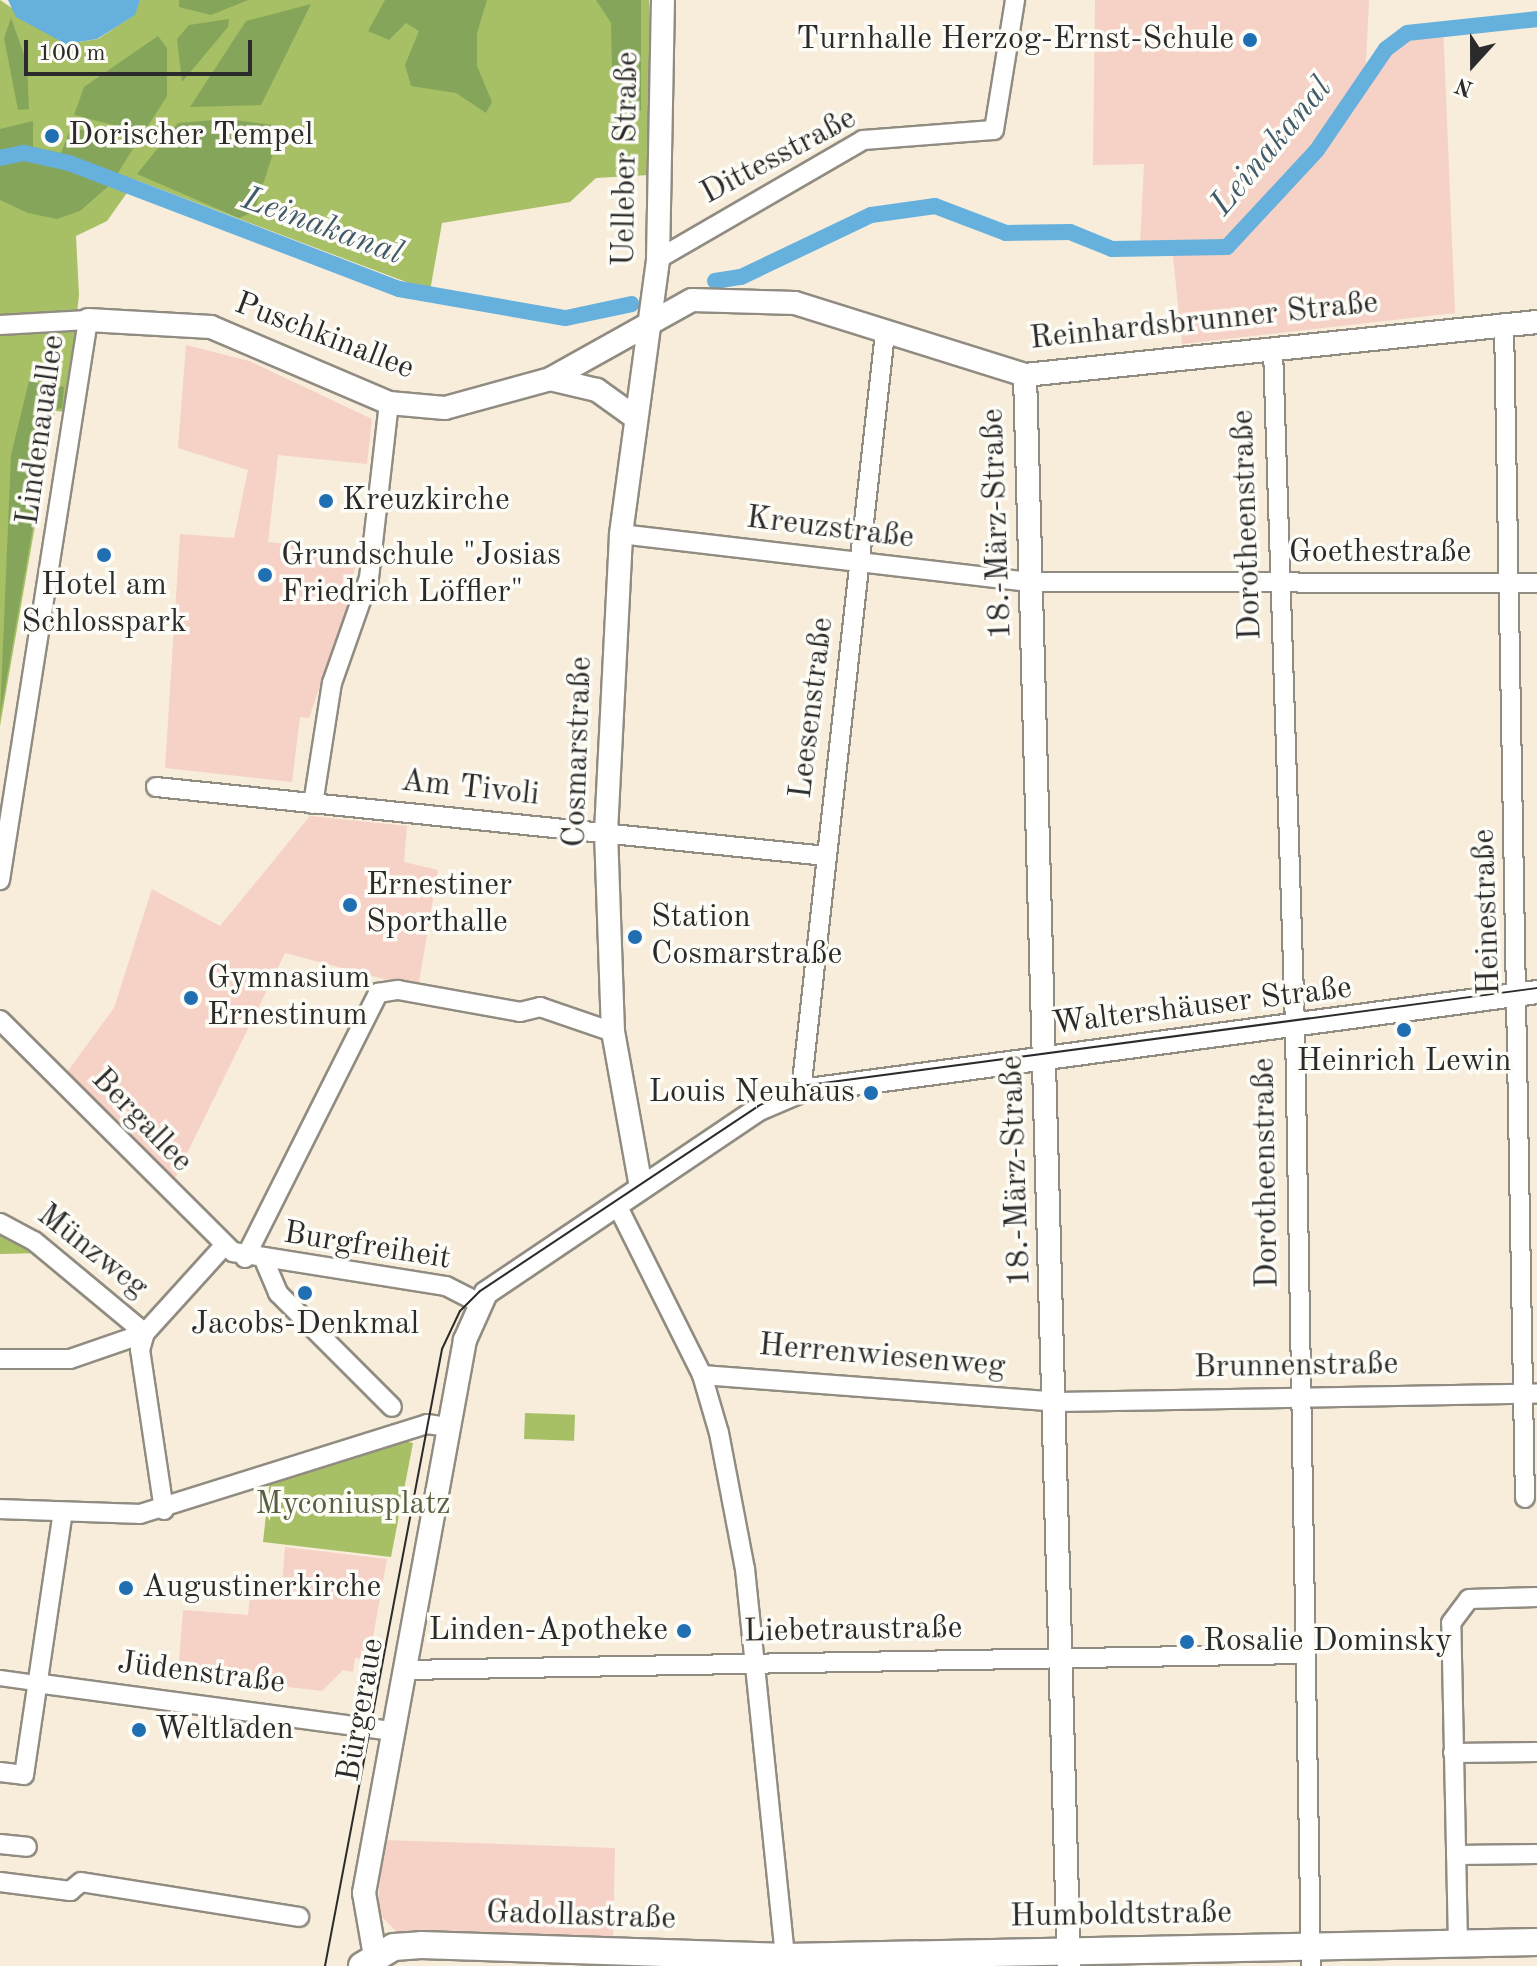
<!DOCTYPE html>
<meta charset="utf-8">
<style>
body{margin:0}
#map{position:relative;width:1537px;height:1966px;overflow:hidden;background:#f7edda;font-family:"Old Standard TT",serif}
div>[style]{position:absolute}
[style*='--x']{left:calc(var(--x)*1px);top:calc(var(--y)*1px);width:calc(var(--w)*1px);rotate:calc(var(--a)*1deg)}
.built>*{inset:0;background:#f6d1c6}
.green>*{inset:0;background:#a7bf65;transform-origin:0 0}
.forest>*{inset:0;background:#85a65a}
.water>*{inset:0;background:#66b0de}
.canal>*{height:16px;margin:-8px;padding:0 8px;transform-origin:8px;border-radius:8px;background:#66b0de}
.roads{filter:drop-shadow(2px 0 #918c82) drop-shadow(-2px 0 #918c82) drop-shadow(0 2px #918c82) drop-shadow(0 -2px #918c82)}
.pedestrian>*{height:14px;margin:-7px;padding:0 7px;transform-origin:7px;border-radius:7px;background:#fff}
.minor>*{height:18px;margin:-9px;padding:0 9px;transform-origin:9px;border-radius:9px;background:#fff}
.tertiary>*{height:22px;margin:-11px;padding:0 11px;transform-origin:11px;border-radius:11px;background:#fff}
.secondary>*{height:26px;margin:-13px;padding:0 13px;transform-origin:13px;border-radius:13px;background:#fff}
.tram>*{height:2px;margin:-1px;padding:0 1px;transform-origin:1px;border-radius:1px;background:#2b2b2b}
.dots>*{width:22px;height:22px;translate:-50% -50%;box-sizing:border-box;border:4px solid #fdfcf7;border-radius:50%}
span{translate:-50% -50%;white-space:nowrap;text-align:center;line-height:1.15;-webkit-text-stroke:7px #fdfcf7;paint-order:stroke}
.poi-label{font-size:32px;color:#2b2b2b}
.right{translate:-100% -50%;text-align:right}
.left{translate:0 -50%;text-align:left}
.street-label{font-size:32px;color:#2b2b2b}
.park-label{font-size:32px;color:#565f3f}
.water-label{font-size:34px;color:#405a6a;font-style:italic}
.north{position:absolute;left:1433px;top:24px;width:80px;height:80px;-webkit-text-stroke:6px #fdfcf7;paint-order:stroke;rotate:201deg;font-size:22px;font-weight:700;line-height:32px;text-align:center;color:#2b2b2b}
.north::after{content:'';display:block;margin:auto;width:28px;height:36px;background:#2b2b2b;clip-path:polygon(50% 0,100% 100%,50% 72%,0 100%)}
.scale{position:absolute;left:24px;top:40px;width:228px;height:36px;box-sizing:border-box;border:4px solid #2b2b2b;border-top:0;padding-left:10px;font-size:24px;line-height:28px;white-space:nowrap;color:#2b2b2b;-webkit-text-stroke:6px #fdfcf7;paint-order:stroke}
</style>
<div id="map">
<div class="built">
<div style="clip-path:polygon(1095px 0,1369px 0,1366px 64px,1372px 65px,1410px 29px,1443px 24px,1455px 313px,1182px 344px,1172px 246px,1140px 245px,1144px 164px,1093px 165px)"></div>
<div style="clip-path:polygon(186px 345px,249px 361px,372px 419px,367px 464px,278px 455px,268px 542px,357px 551px,350px 598px,309px 718px,300px 717px,292px 782px,165px 768px,180px 534px,234px 538px,248px 470px,178px 448px)"></div>
<div style="clip-path:polygon(310px 816px,407px 826px,404px 862px,438px 870px,418px 988px,285px 953px,173px 1182px,67px 1072px,114px 1008px,152px 889px,220px 926px)"></div>
<div style="clip-path:polygon(285px 1547px,387px 1559px,369px 1659px,355px 1658px,353px 1672px,343px 1670px,322px 1691px,178px 1674px,183px 1610px,248px 1615px,250px 1595px,281px 1597px)"></div>
<div style="clip-path:polygon(384px 1840px,615px 1848px,613px 1938px,399px 1934px,377px 1912px)"></div>
</div>
<div class="green">
<div style="clip-path:polygon(0 0,66px 44px,98px 39px,134px 15px,140px 0,649px 0,649px 175px,596px 178px,570px 202px,442px 223px,430px 291px,136px 180px,107px 221px,76px 236px,79px 295px,66px 412px,55px 411px,0 726px)"></div>
<div style="clip-path:polygon(0 1233px,15px 1236px,43px 1253px,0 1254px)"></div>
<div style="left:525px;top:1413px;width:50px;height:26px;rotate:2deg"></div>
<div style="clip-path:polygon(404px 1441px,413px 1443px,391px 1557px,263px 1542px,270px 1480px)"></div>
</div>
<div class="forest">
<div style="clip-path:polygon(179px 0,248px 0,211px 15px,179px 7px)"></div>
<div style="clip-path:polygon(385px 0,487px 0,477px 33px,477px 66px,492px 102px,486px 113px,456px 93px,411px 86px,405px 65px,419px 31px,406px 23px,389px 40px,368px 31px)"></div>
<div style="clip-path:polygon(596px 0,641px 0,641px 111px,632px 109px,612px 69px,611px 23px)"></div>
<div style="clip-path:polygon(311px 4px,261px 105px,190px 107px,246px 21px)"></div>
<div style="clip-path:polygon(11px 18px,27px 63px,29px 109px,18px 110px,4px 38px)"></div>
<div style="clip-path:polygon(229px 19px,228px 27px,182px 82px,177px 39px,189px 25px)"></div>
<div style="clip-path:polygon(158px 36px,167px 48px,167px 96px,148px 126px,133px 130px,74px 115px,84px 87px)"></div>
<div style="clip-path:polygon(226px 119px,282px 126px,254px 212px,239px 218px,137px 174px,178px 123px)"></div>
<div style="clip-path:polygon(33px 121px,33px 147px,61px 153px,71px 127px,136px 144px,111px 184px,80px 211px,57px 219px,28px 213px,0 200px,0 129px)"></div>
<div style="clip-path:polygon(29px 381px,64px 387px,62px 408px,53px 411px,0 717px,11px 455px)"></div>
</div>
<div class="water">
<div style="clip-path:polygon(8px 0,140px 0,135px 15px,97px 39px,66px 44px,16px 17px)"></div>
</div>
<div class="canal">
<div style="--x:0;--y:158;--w:25;--a:-12"></div>
<div style="--x:24;--y:153;--w:46;--a:12.5"></div>
<div style="--x:69;--y:163;--w:353;--a:20.9"></div>
<div style="--x:399;--y:289;--w:169;--a:9.9"></div>
<div style="--x:566;--y:318;--w:67;--a:-12"></div>
<div style="--x:715;--y:281;--w:26;--a:-9"></div>
<div style="--x:741;--y:277;--w:144;--a:-25.5"></div>
<div style="--x:871;--y:215;--w:65;--a:-8"></div>
<div style="--x:935;--y:206;--w:76;--a:20.8"></div>
<div style="--x:1006;--y:233;--w:64;--a:-0.9"></div>
<div style="--x:1070;--y:232;--w:45;--a:22"></div>
<div style="--x:1112;--y:249;--w:115;--a:-1"></div>
<div style="--x:1227;--y:247;--w:132;--a:-47.1"></div>
<div style="--x:1317;--y:150;--w:122;--a:-55.7"></div>
<div style="--x:1386;--y:49;--w:26;--a:-37"></div>
<div style="--x:1407;--y:33;--w:131;--a:-6.1"></div>
</div>
<div class="roads">
<div class="pedestrian">
<div style="--x:0;--y:1678;--w:36;--a:8"></div>
</div>
<div class="minor">
<div style="--x:658;--y:259;--w:237;--a:-30.1"></div>
<div style="--x:863;--y:140;--w:131;--a:-4.4"></div>
<div style="--x:994;--y:130;--w:132;--a:-80.8"></div>
<div style="--x:1504;--y:323;--w:1175;--a:88.98"></div>
<div style="--x:0;--y:325;--w:88;--a:-3.3"></div>
<div style="--x:88;--y:320;--w:567;--a:98.93"></div>
<div style="--x:1273;--y:349;--w:679;--a:88.14"></div>
<div style="--x:1295;--y:1028;--w:938;--a:89.02"></div>
<div style="--x:621;--y:534;--w:413;--a:6.7"></div>
<div style="--x:1031;--y:582;--w:506;--a:0.11"></div>
<div style="--x:156;--y:787;--w:674;--a:5.88"></div>
<div style="--x:313;--y:804;--w:122;--a:-81.1"></div>
<div style="--x:332;--y:683;--w:111;--a:-70.6"></div>
<div style="--x:369;--y:578;--w:176;--a:-83.5"></div>
<div style="--x:0;--y:1020;--w:329;--a:44.9"></div>
<div style="--x:233;--y:1252;--w:216;--a:9.1"></div>
<div style="--x:446;--y:1286;--w:35;--a:27"></div>
<div style="--x:801;--y:1091;--w:764;--a:-83.68"></div>
<div style="--x:616;--y:1203;--w:192;--a:63.4"></div>
<div style="--x:702;--y:1375;--w:60;--a:73.7"></div>
<div style="--x:719;--y:1433;--w:138;--a:79.2"></div>
<div style="--x:745;--y:1569;--w:399;--a:84.1"></div>
<div style="--x:0;--y:1223;--w:38;--a:28"></div>
<div style="--x:34;--y:1241;--w:144;--a:39.7"></div>
<div style="--x:245;--y:1258;--w:297;--a:-63.3"></div>
<div style="--x:378;--y:993;--w:20;--a:-9"></div>
<div style="--x:398;--y:990;--w:124;--a:10.2"></div>
<div style="--x:520;--y:1012;--w:21;--a:-14"></div>
<div style="--x:540;--y:1007;--w:77;--a:18.9"></div>
<div style="--x:265;--y:1262;--w:34;--a:67"></div>
<div style="--x:278;--y:1293;--w:161;--a:45"></div>
<div style="--x:0;--y:1359;--w:70;--a:0"></div>
<div style="--x:70;--y:1359;--w:79;--a:-19.1"></div>
<div style="--x:702;--y:1375;--w:356;--a:4.3"></div>
<div style="--x:1057;--y:1402;--w:480;--a:-1"></div>
<div style="--x:0;--y:1509;--w:140;--a:2"></div>
<div style="--x:140;--y:1514;--w:301;--a:-17.4"></div>
<div style="--x:427;--y:1424;--w:22;--a:8"></div>
<div style="--x:164;--y:1510;--w:162;--a:-98.5"></div>
<div style="--x:140;--y:1350;--w:18;--a:-74"></div>
<div style="--x:145;--y:1333;--w:118;--a:-47.8"></div>
<div style="--x:404;--y:1670;--w:900;--a:-1.02"></div>
<div style="--x:36;--y:1683;--w:360;--a:7.7"></div>
<div style="--x:1453;--y:1753;--w:84;--a:-0.7"></div>
<div style="--x:0;--y:1772;--w:24;--a:7"></div>
<div style="--x:24;--y:1775;--w:266;--a:-81.6"></div>
<div style="--x:0;--y:1844;--w:27;--a:6"></div>
<div style="--x:1456;--y:1855;--w:81;--a:-0.7"></div>
<div style="--x:0;--y:1882;--w:71;--a:7.3"></div>
<div style="--x:70;--y:1891;--w:14;--a:-39"></div>
<div style="--x:81;--y:1882;--w:221;--a:9.1"></div>
<div style="--x:1458;--y:1944;--w:321;--a:-91.2"></div>
<div style="--x:1451;--y:1623;--w:30;--a:-53"></div>
<div style="--x:1469;--y:1599;--w:68;--a:-1.7"></div>
</div>
<div class="tertiary">
<div style="--x:88;--y:320;--w:123;--a:3.3"></div>
<div style="--x:211;--y:327;--w:194;--a:23.1"></div>
<div style="--x:389;--y:403;--w:56;--a:5.1"></div>
<div style="--x:445;--y:408;--w:109;--a:-15.4"></div>
<div style="--x:550;--y:379;--w:162;--a:-29.1"></div>
<div style="--x:692;--y:300;--w:103;--a:1.7"></div>
<div style="--x:795;--y:303;--w:241;--a:17.4"></div>
<div style="--x:1025;--y:375;--w:515;--a:-5.91"></div>
<div style="--x:1025;--y:375;--w:1592;--a:88.42"></div>
<div style="--x:550;--y:379;--w:48;--a:13.2"></div>
<div style="--x:597;--y:390;--w:44;--a:35.8"></div>
<div style="--x:641;--y:1187;--w:158;--a:-100.2"></div>
<div style="--x:613;--y:1032;--w:200;--a:-92"></div>
<div style="--x:606;--y:832;--w:298;--a:-87.1"></div>
<div style="--x:621;--y:534;--w:277;--a:-82.3"></div>
<div style="--x:658;--y:259;--w:259;--a:-88.9"></div>
<div style="--x:375;--y:1956;--w:64;--a:-99.9"></div>
<div style="--x:364;--y:1893;--w:562;--a:-79.65"></div>
<div style="--x:465;--y:1340;--w:51;--a:-65.9"></div>
<div style="--x:486;--y:1293;--w:329;--a:-34"></div>
<div style="--x:759;--y:1109;--w:46;--a:-23.2"></div>
<div style="--x:801;--y:1091;--w:743;--a:-7.66"></div>
</div>
<div class="secondary">
<div style="--x:362;--y:1966;--w:37;--a:-31"></div>
<div style="--x:394;--y:1947;--w:27;--a:-4"></div>
<div style="--x:421;--y:1945;--w:365;--a:1.9"></div>
<div style="--x:786;--y:1957;--w:751;--a:-1.14"></div>
</div>
</div>
<div class="tram">
<div style="--x:325;--y:1966;--w:628;--a:-79.26"></div>
<div style="--x:442;--y:1349;--w:42;--a:-64.7"></div>
<div style="--x:460;--y:1311;--w:28;--a:-45"></div>
<div style="--x:480;--y:1291;--w:334;--a:-33.6"></div>
<div style="--x:758;--y:1106;--w:47;--a:-24.9"></div>
<div style="--x:801;--y:1086;--w:742;--a:-7.58"></div>
</div>
<div class="dots">
<div style="left:1250px;top:40px;background:#1f6fb2"></div>
<div style="left:52px;top:136px;background:#1f6fb2"></div>
<div style="left:326px;top:501px;background:#1f6fb2"></div>
<div style="left:104px;top:555px;background:#1f6fb2"></div>
<div style="left:265px;top:575px;background:#1f6fb2"></div>
<div style="left:350px;top:905px;background:#1f6fb2"></div>
<div style="left:635px;top:937px;background:#1f6fb2"></div>
<div style="left:191px;top:998px;background:#1f6fb2"></div>
<div style="left:1404px;top:1030px;background:#1f6fb2"></div>
<div style="left:871px;top:1093px;background:#1f6fb2"></div>
<div style="left:305px;top:1293px;background:#1f6fb2"></div>
<div style="left:126px;top:1588px;background:#1f6fb2"></div>
<div style="left:684px;top:1631px;background:#1f6fb2"></div>
<div style="left:1187px;top:1642px;background:#1f6fb2"></div>
<div style="left:139px;top:1730px;background:#1f6fb2"></div>
</div>
<div class="poi-label">
<span class="right" style="left:1234px;top:40px">Turnhalle Herzog-Ernst-Schule</span>
<span class="left" style="left:68px;top:136px">Dorischer Tempel</span>
<span class="left" style="left:342px;top:501px">Kreuzkirche</span>
<span class="left" style="left:281px;top:575px">Grundschule "Josias<br>Friedrich Löffler"</span>
<span style="left:104px;top:605px">Hotel am<br>Schlosspark</span>
<span class="left" style="left:366px;top:905px">Ernestiner<br>Sporthalle</span>
<span class="left" style="left:651px;top:937px">Station<br>Cosmarstraße</span>
<span class="left" style="left:207px;top:998px">Gymnasium<br>Ernestinum</span>
<span style="left:1404px;top:1062px">Heinrich Lewin</span>
<span class="right" style="left:855px;top:1093px">Louis Neuhaus</span>
<span style="left:305px;top:1325px">Jacobs-Denkmal</span>
<span class="left" style="left:142px;top:1588px">Augustinerkirche</span>
<span class="right" style="left:668px;top:1631px">Linden-Apotheke</span>
<span class="left" style="left:1203px;top:1642px">Rosalie Dominsky</span>
<span class="left" style="left:155px;top:1730px">Weltladen</span>
</div>
<div class="street-label">
<span style="left:779px;top:157px;rotate:-28deg">Dittesstraße</span>
<span style="left:627px;top:159px;rotate:-89deg">Uelleber Straße</span>
<span style="left:1204px;top:322px;rotate:-6deg">Reinhardsbrunner Straße</span>
<span style="left:324px;top:337px;rotate:21deg">Puschkinallee</span>
<span style="left:42px;top:430px;rotate:-82deg">Lindenauallee</span>
<span style="left:998px;top:524px;rotate:-92deg">18.-März-Straße</span>
<span style="left:1248px;top:525px;rotate:-92deg">Dorotheenstraße</span>
<span style="left:830px;top:529px;rotate:7deg">Kreuzstraße</span>
<span style="left:1380px;top:553px">Goethestraße</span>
<span style="left:813px;top:708px;rotate:-83deg">Leesenstraße</span>
<span style="left:579px;top:752px;rotate:-88deg">Cosmarstraße</span>
<span style="left:470px;top:789px;rotate:6deg">Am Tivoli</span>
<span style="left:1488px;top:912px;rotate:-92deg">Heinestraße</span>
<span style="left:1202px;top:1007px;rotate:-7deg">Waltershäuser Straße</span>
<span style="left:141px;top:1121px;rotate:46deg">Bergallee</span>
<span style="left:1017px;top:1171px;rotate:-92deg">18.-März-Straße</span>
<span style="left:1267px;top:1173px;rotate:-91deg">Dorotheenstraße</span>
<span style="left:367px;top:1247px;rotate:9deg">Burgfreiheit</span>
<span style="left:92px;top:1252px;rotate:38deg">Münzweg</span>
<span style="left:882px;top:1357px;rotate:5deg">Herrenwiesenweg</span>
<span style="left:1296px;top:1367px;rotate:-1deg">Brunnenstraße</span>
<span style="left:853px;top:1631px;rotate:-1deg">Liebetraustraße</span>
<span style="left:201px;top:1674px;rotate:7deg">Jüdenstraße</span>
<span style="left:362px;top:1710px;rotate:-80deg">Bürgeraue</span>
<span style="left:1121px;top:1916px;rotate:-1deg">Humboldtstraße</span>
<span style="left:581px;top:1917px;rotate:2deg">Gadollastraße</span>
</div>
<div class="park-label">
<span style="left:353px;top:1505px">Myconiusplatz</span>
</div>
<div class="water-label">
<span style="left:1272px;top:147px;rotate:-50deg">Leinakanal</span>
<span style="left:322px;top:227px;rotate:20deg">Leinakanal</span>
</div>
<div class="north">N</div>
<div class="scale">100 m</div>
</div>
